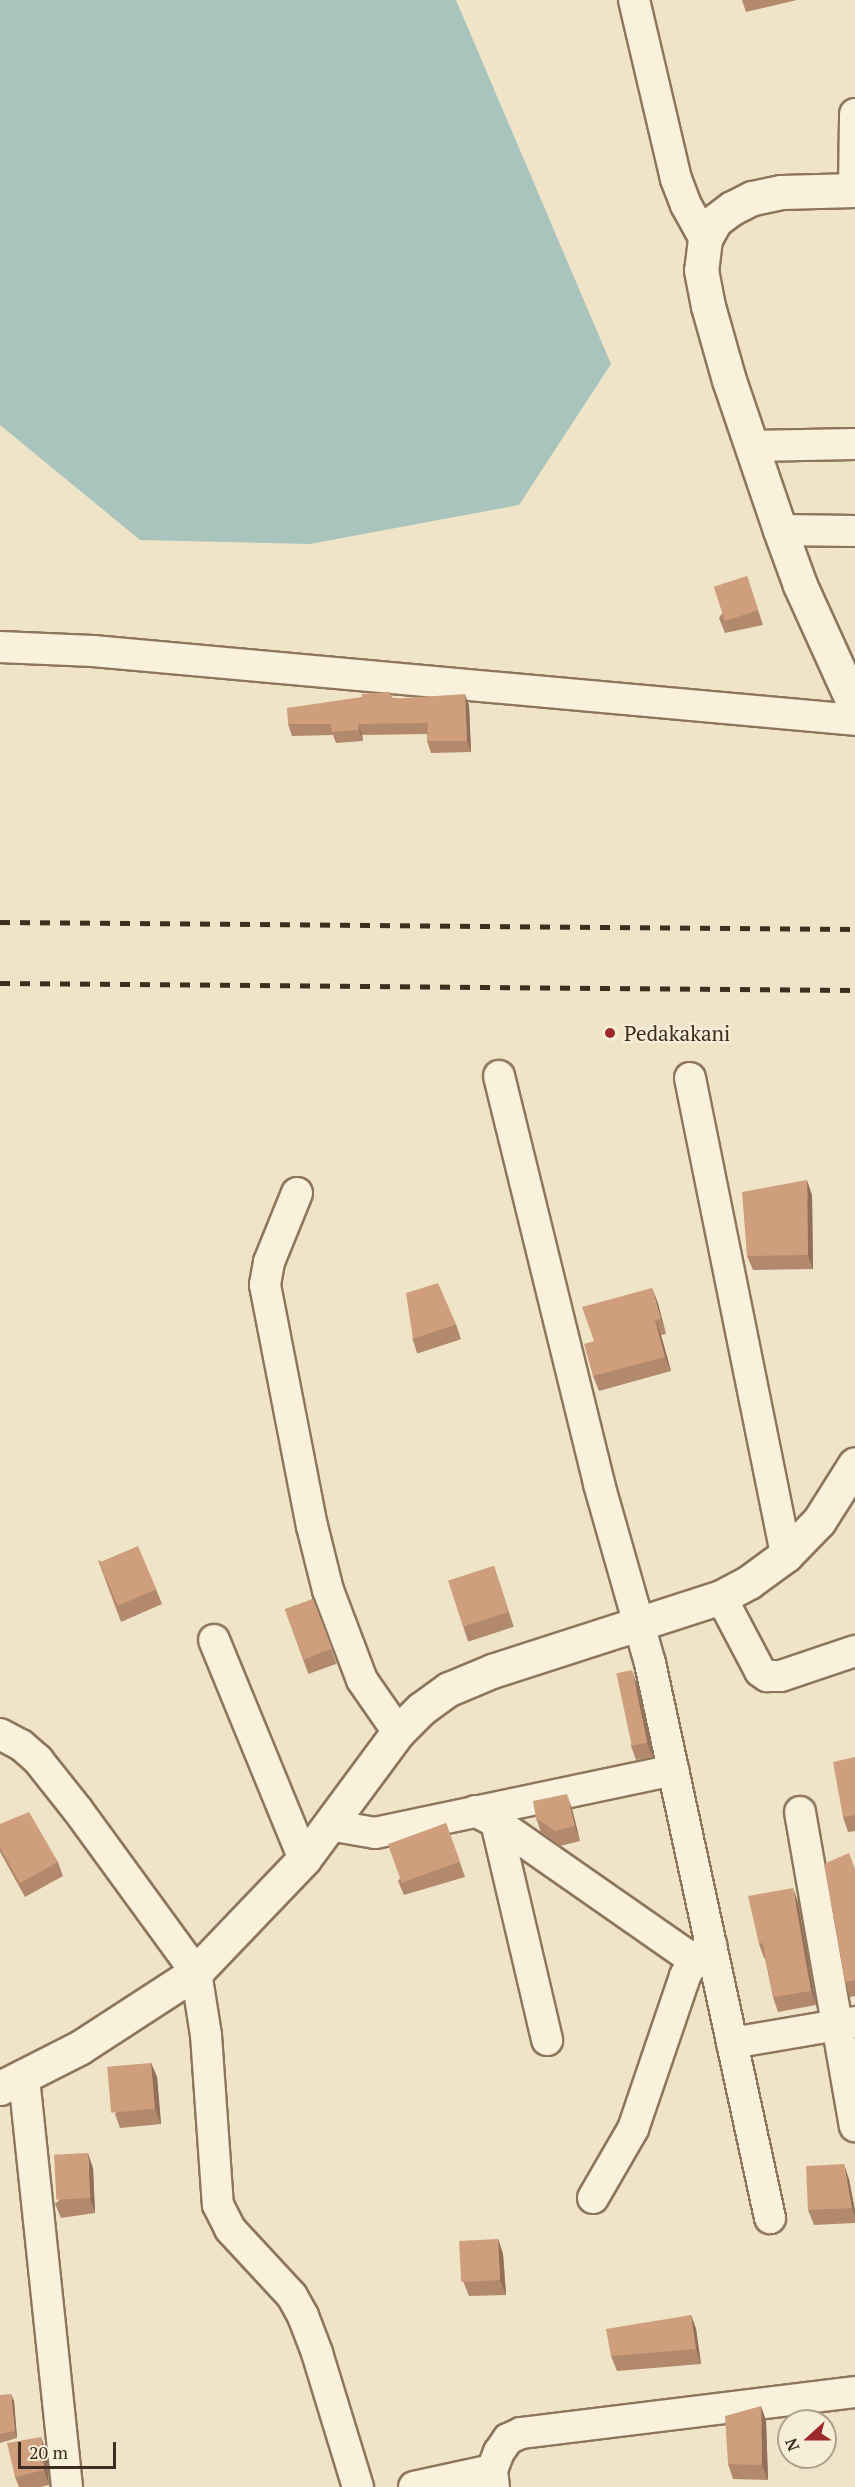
<!DOCTYPE html>
<style>
body{margin:0}
#map{position:relative;width:855px;height:2487px;overflow:hidden;background:#f0e4c8;font-family:"PT Serif",serif}
div>[style]{position:absolute}
[style*='--x']{left:calc(var(--x)*1px);top:calc(var(--y)*1px);width:calc(var(--w)*1px);rotate:calc(var(--a)*1deg)}
.water>*{inset:0;background:#a9c4bc}
.roads{filter:drop-shadow(2px 0 #8d765c) drop-shadow(-2px 0 #8d765c) drop-shadow(0 2px #8d765c) drop-shadow(0 -2px #8d765c)}
.minor>*{height:30px;margin:-15px;padding:0 15px;transform-origin:15px;border-radius:15px;background:#faf1dc}
.secondary>*{height:33px;margin:-16.5px;padding:0 16.5px;transform-origin:16.5px;border-radius:16.5px;background:#faf1dc}
.rail>*{height:4.5px;margin-top:-2.25px;transform-origin:0;background:repeating-linear-gradient(90deg,#3d2e20 0 10px,transparent 0 20px)}
.wall>*{inset:0;background:#b2896c;transform-origin:0 0}
.shaded-wall>*{inset:0;background:#916f58}
.building>*{inset:0;background:#cf9f7d;transform-origin:0 0}
.dots>*{width:16px;height:16px;translate:-50% -50%;box-sizing:border-box;border:3px solid #f7eed8;border-radius:50%}
span{translate:-50% -50%;white-space:nowrap;text-align:center;line-height:1.15;-webkit-text-stroke:4.5px #f7eed8;paint-order:stroke}
.poi-label{font-size:21px;color:#3d2e20}
.left{translate:0 -50%;text-align:left}
.north{position:absolute;left:777px;top:2409px;width:60px;height:60px;box-sizing:border-box;background:#f7eed8;border:2px solid #ada18e;border-radius:50%;rotate:249deg;font-size:16px;font-weight:700;line-height:24px;text-align:center;color:#3d2e20}
.north::after{content:'';display:block;margin:auto;width:21px;height:27px;background:#9e2a2b;clip-path:polygon(50% 0,100% 100%,50% 72%,0 100%)}
.scale{position:absolute;left:18px;top:2442px;width:98px;height:27px;box-sizing:border-box;border:3px solid #3d2e20;border-top:0;padding-left:8px;font-size:18px;line-height:21px;white-space:nowrap;color:#3d2e20;-webkit-text-stroke:4px #f7eed8;paint-order:stroke}
</style>
<div id="map">
<div class="water">
<div style="clip-path:polygon(0 0,456px 0,611px 364px,519px 505px,310px 544px,140px 540px,0 425px)"></div>
</div>
<div class="roads">
<div class="minor">
<div style="--x:634;--y:0;--w:184;--a:76.8"></div>
<div style="--x:676;--y:179;--w:28;--a:69"></div>
<div style="--x:686;--y:205;--w:39;--a:61"></div>
<div style="--x:854;--y:190;--w:76;--a:-89.2"></div>
<div style="--x:751;--y:446;--w:104;--a:-1.1"></div>
<div style="--x:780;--y:530;--w:75;--a:0.8"></div>
<div style="--x:0;--y:647;--w:93;--a:2.5"></div>
<div style="--x:93;--y:651;--w:765;--a:5.17"></div>
<div style="--x:499;--y:1076;--w:420;--a:76.2"></div>
<div style="--x:599;--y:1484;--w:186;--a:74.1"></div>
<div style="--x:650;--y:1663;--w:568;--a:77.8"></div>
<div style="--x:690;--y:1078;--w:487;--a:78.6"></div>
<div style="--x:297;--y:1193;--w:74;--a:112.1"></div>
<div style="--x:269;--y:1262;--w:23;--a:100"></div>
<div style="--x:265;--y:1285;--w:246;--a:79"></div>
<div style="--x:312;--y:1526;--w:66;--a:76"></div>
<div style="--x:328;--y:1590;--w:96;--a:69.3"></div>
<div style="--x:362;--y:1680;--w:63;--a:55.3"></div>
<div style="--x:721;--y:1597;--w:84;--a:62.2"></div>
<div style="--x:760;--y:1671;--w:9;--a:36"></div>
<div style="--x:767;--y:1676;--w:14;--a:0"></div>
<div style="--x:781;--y:1676;--w:78;--a:-18.7"></div>
<div style="--x:214;--y:1640;--w:237;--a:67.7"></div>
<div style="--x:0;--y:1734;--w:24;--a:28"></div>
<div style="--x:21;--y:1745;--w:23;--a:41"></div>
<div style="--x:38;--y:1760;--w:63;--a:51.5"></div>
<div style="--x:77;--y:1809;--w:202;--a:53.9"></div>
<div style="--x:196;--y:1972;--w:64;--a:81"></div>
<div style="--x:206;--y:2035;--w:170;--a:86"></div>
<div style="--x:218;--y:2205;--w:27;--a:63"></div>
<div style="--x:230;--y:2229;--w:91;--a:47.2"></div>
<div style="--x:292;--y:2296;--w:23;--a:61"></div>
<div style="--x:303;--y:2316;--w:40;--a:69"></div>
<div style="--x:317;--y:2353;--w:140;--a:73"></div>
<div style="--x:475;--y:1811;--w:24;--a:28"></div>
<div style="--x:496;--y:1822;--w:241;--a:34.9"></div>
<div style="--x:800;--y:1812;--w:319;--a:80.1"></div>
<div style="--x:496;--y:1822;--w:224;--a:76.8"></div>
<div style="--x:329;--y:1825;--w:47;--a:9.9"></div>
<div style="--x:375;--y:1833;--w:305;--a:-11.9"></div>
<div style="--x:732;--y:2043;--w:125;--a:-9.7"></div>
<div style="--x:24;--y:2078;--w:411;--a:84"></div>
<div style="--x:593;--y:2198;--w:80;--a:-59.9"></div>
<div style="--x:633;--y:2129;--w:162;--a:-71.2"></div>
<div style="--x:685;--y:1976;--w:18;--a:-61"></div>
<div style="--x:694;--y:1960;--w:23;--a:-41"></div>
<div style="--x:414;--y:2487;--w:80;--a:-12.3"></div>
<div style="--x:494;--y:2487;--w:17;--a:-97"></div>
<div style="--x:492;--y:2470;--w:19;--a:-69"></div>
<div style="--x:499;--y:2452;--w:16;--a:-55"></div>
<div style="--x:508;--y:2439;--w:14;--a:-25"></div>
<div style="--x:521;--y:2433;--w:337;--a:-7"></div>
</div>
<div class="secondary">
<div style="--x:855;--y:190;--w:74;--a:178.5"></div>
<div style="--x:781;--y:192;--w:30;--a:168"></div>
<div style="--x:752;--y:198;--w:22;--a:153"></div>
<div style="--x:732;--y:208;--w:21;--a:143"></div>
<div style="--x:715;--y:221;--w:21;--a:119"></div>
<div style="--x:705;--y:239;--w:31;--a:97"></div>
<div style="--x:701;--y:270;--w:37;--a:79"></div>
<div style="--x:708;--y:306;--w:77;--a:74.2"></div>
<div style="--x:729;--y:380;--w:158;--a:71.2"></div>
<div style="--x:780;--y:530;--w:59;--a:70"></div>
<div style="--x:800;--y:585;--w:133;--a:65.6"></div>
<div style="--x:0;--y:2088;--w:89;--a:-26.9"></div>
<div style="--x:79;--y:2048;--w:140;--a:-33"></div>
<div style="--x:196;--y:1972;--w:156;--a:-46.3"></div>
<div style="--x:304;--y:1859;--w:158;--a:-53.5"></div>
<div style="--x:398;--y:1732;--w:33;--a:-45"></div>
<div style="--x:421;--y:1709;--w:34;--a:-36"></div>
<div style="--x:449;--y:1689;--w:47;--a:-22.7"></div>
<div style="--x:492;--y:1671;--w:241;--a:-17.9"></div>
<div style="--x:721;--y:1597;--w:32;--a:-28"></div>
<div style="--x:749;--y:1582;--w:46;--a:-36.1"></div>
<div style="--x:786;--y:1555;--w:47;--a:-45.9"></div>
<div style="--x:819;--y:1521;--w:67;--a:-57.7"></div>
</div>
</div>
<div class="rail">
<div style="--x:0;--y:922;--w:855;--a:0.47"></div>
<div style="--x:0;--y:983;--w:855;--a:0.47"></div>
</div>
<div class="wall">
<div style="clip-path:polygon(742px 0,797px 0,746px 12px)"></div>
<div style="clip-path:polygon(747px 576px,763px 625px,725px 633px,719px 618px)"></div>
<div style="clip-path:polygon(390px 692px,392px 698px,469px 705px,471px 752px,431px 753px,427px 741px,427px 734px,362px 735px,363px 741px,336px 743px,333px 735px,292px 736px,288px 724px,362px 697px)"></div>
<div style="clip-path:polygon(812px 1195px,813px 1269px,753px 1270px,747px 1256px)"></div>
<div style="clip-path:polygon(652px 1288px,666px 1334px,661px 1335px,671px 1371px,599px 1391px,593px 1376px,594px 1341px)"></div>
<div style="left:456px;top:1324px;width:16px;height:46px;rotate:72deg"></div>
<div style="clip-path:polygon(98px 1560px,156px 1589px,162px 1604px,121px 1622px)"></div>
<div style="left:494px;top:1566px;width:64px;height:48px;rotate:72deg"></div>
<div style="left:313px;top:1599px;width:69px;height:30px;rotate:70deg"></div>
<div style="clip-path:polygon(637px 1685px,653px 1757px,636px 1760px,631px 1746px)"></div>
<div style="clip-path:polygon(855px 1757px,855px 1831px,848px 1832px,843px 1817px)"></div>
<div style="clip-path:polygon(572px 1809px,580px 1841px,560px 1846px,541px 1832px,536px 1818px)"></div>
<div style="clip-path:polygon(446px 1823px,465px 1877px,404px 1895px,398px 1881px)"></div>
<div style="clip-path:polygon(0 1824px,58px 1862px,63px 1876px,25px 1897px,0 1852px)"></div>
<div style="clip-path:polygon(855px 1869px,855px 1996px,850px 1997px,845px 1982px)"></div>
<div style="clip-path:polygon(798px 1902px,816px 2005px,778px 2012px,773px 1997px,765px 1958px,764px 1958px,759px 1944px)"></div>
<div style="clip-path:polygon(151px 2063px,157px 2077px,161px 2124px,120px 2128px,115px 2114px)"></div>
<div style="clip-path:polygon(93px 2168px,95px 2213px,61px 2218px,55px 2204px)"></div>
<div style="clip-path:polygon(849px 2179px,855px 2211px,855px 2223px,814px 2225px,808px 2210px)"></div>
<div style="clip-path:polygon(498px 2239px,503px 2254px,506px 2295px,469px 2296px,463px 2281px)"></div>
<div style="clip-path:polygon(691px 2315px,696px 2329px,701px 2364px,617px 2371px,611px 2356px)"></div>
<div style="clip-path:polygon(0 2395px,14px 2401px,17px 2438px,0 2443px)"></div>
<div style="clip-path:polygon(766px 2420px,768px 2480px,733px 2479px,728px 2464px)"></div>
<div style="clip-path:polygon(46px 2451px,49px 2485px,41px 2487px,19px 2487px,15px 2477px)"></div>
</div>
<div class="shaded-wall">
<div style="clip-path:polygon(465px 694px,469px 705px,471px 752px,467px 741px)"></div>
<div style="clip-path:polygon(358px 724px,362px 735px,363px 741px,359px 730px)"></div>
<div style="clip-path:polygon(807px 1180px,812px 1195px,813px 1269px,808px 1255px)"></div>
<div style="clip-path:polygon(652px 1288px,658px 1303px,666px 1334px,661px 1319px)"></div>
<div style="clip-path:polygon(655px 1320px,661px 1335px,671px 1371px,665px 1357px)"></div>
<div style="clip-path:polygon(632px 1670px,637px 1685px,653px 1757px,647px 1742px)"></div>
<div style="clip-path:polygon(567px 1794px,572px 1809px,580px 1841px,575px 1826px)"></div>
<div style="clip-path:polygon(793px 1888px,798px 1902px,816px 2005px,811px 1991px)"></div>
<div style="clip-path:polygon(151px 2063px,157px 2077px,161px 2124px,155px 2109px)"></div>
<div style="clip-path:polygon(88px 2153px,93px 2168px,95px 2213px,90px 2198px)"></div>
<div style="clip-path:polygon(844px 2164px,849px 2179px,855px 2211px,855px 2217px,852px 2208px)"></div>
<div style="clip-path:polygon(498px 2239px,503px 2254px,506px 2295px,500px 2280px)"></div>
<div style="clip-path:polygon(691px 2315px,696px 2329px,701px 2364px,696px 2349px)"></div>
<div style="clip-path:polygon(11px 2394px,14px 2401px,17px 2438px,15px 2431px)"></div>
<div style="clip-path:polygon(761px 2406px,766px 2420px,768px 2480px,762px 2465px)"></div>
<div style="clip-path:polygon(41px 2437px,46px 2451px,49px 2485px,44px 2470px)"></div>
</div>
<div class="building">
<div style="left:747px;top:576px;width:36px;height:35px;rotate:72deg"></div>
<div style="clip-path:polygon(390px 692px,391px 699px,465px 694px,467px 741px,427px 741px,428px 723px,358px 724px,359px 730px,332px 732px,331px 724px,288px 724px,287px 708px,362px 697px,362px 694px)"></div>
<div style="clip-path:polygon(807px 1180px,808px 1255px,747px 1256px,742px 1192px)"></div>
<div style="clip-path:polygon(438px 1283px,456px 1324px,413px 1339px,406px 1293px)"></div>
<div style="clip-path:polygon(652px 1288px,661px 1319px,655px 1320px,665px 1357px,593px 1376px,584px 1344px,594px 1341px,582px 1307px)"></div>
<div style="left:138px;top:1546px;width:47px;height:42px;rotate:67deg"></div>
<div style="left:494px;top:1566px;width:48px;height:48px;rotate:72deg"></div>
<div style="left:313px;top:1599px;width:53px;height:30px;rotate:69deg"></div>
<div style="left:632px;top:1670px;width:74px;height:16px;rotate:78deg"></div>
<div style="clip-path:polygon(855px 1757px,855px 1815px,843px 1817px,833px 1762px)"></div>
<div style="clip-path:polygon(567px 1794px,575px 1826px,555px 1831px,536px 1818px,533px 1801px)"></div>
<div style="clip-path:polygon(29px 1812px,58px 1862px,20px 1883px,0 1847px,0 1824px)"></div>
<div style="left:446px;top:1823px;width:41px;height:62px;rotate:70deg"></div>
<div style="clip-path:polygon(849px 1853px,855px 1869px,855px 1980px,845px 1982px,824px 1864px)"></div>
<div style="clip-path:polygon(793px 1888px,811px 1991px,773px 1997px,763px 1943px,759px 1944px,748px 1896px)"></div>
<div style="left:151px;top:2063px;width:46px;height:44px;rotate:85deg"></div>
<div style="left:88px;top:2153px;width:45px;height:34px;rotate:87deg"></div>
<div style="clip-path:polygon(844px 2164px,852px 2208px,808px 2210px,806px 2166px)"></div>
<div style="left:498px;top:2239px;width:41px;height:39px;rotate:87deg"></div>
<div style="clip-path:polygon(691px 2315px,696px 2349px,611px 2356px,606px 2329px)"></div>
<div style="clip-path:polygon(11px 2394px,15px 2431px,0 2434px,0 2395px)"></div>
<div style="clip-path:polygon(761px 2406px,762px 2465px,728px 2464px,725px 2416px)"></div>
<div style="clip-path:polygon(41px 2437px,44px 2470px,15px 2477px,7px 2443px)"></div>
</div>
<div class="dots">
<div style="left:610px;top:1033px;background:#9e2a2b"></div>
</div>
<div class="poi-label">
<span class="left" style="left:624px;top:1033px">Pedakakani</span>
</div>
<div class="north">N</div>
<div class="scale">20 m</div>
</div>
